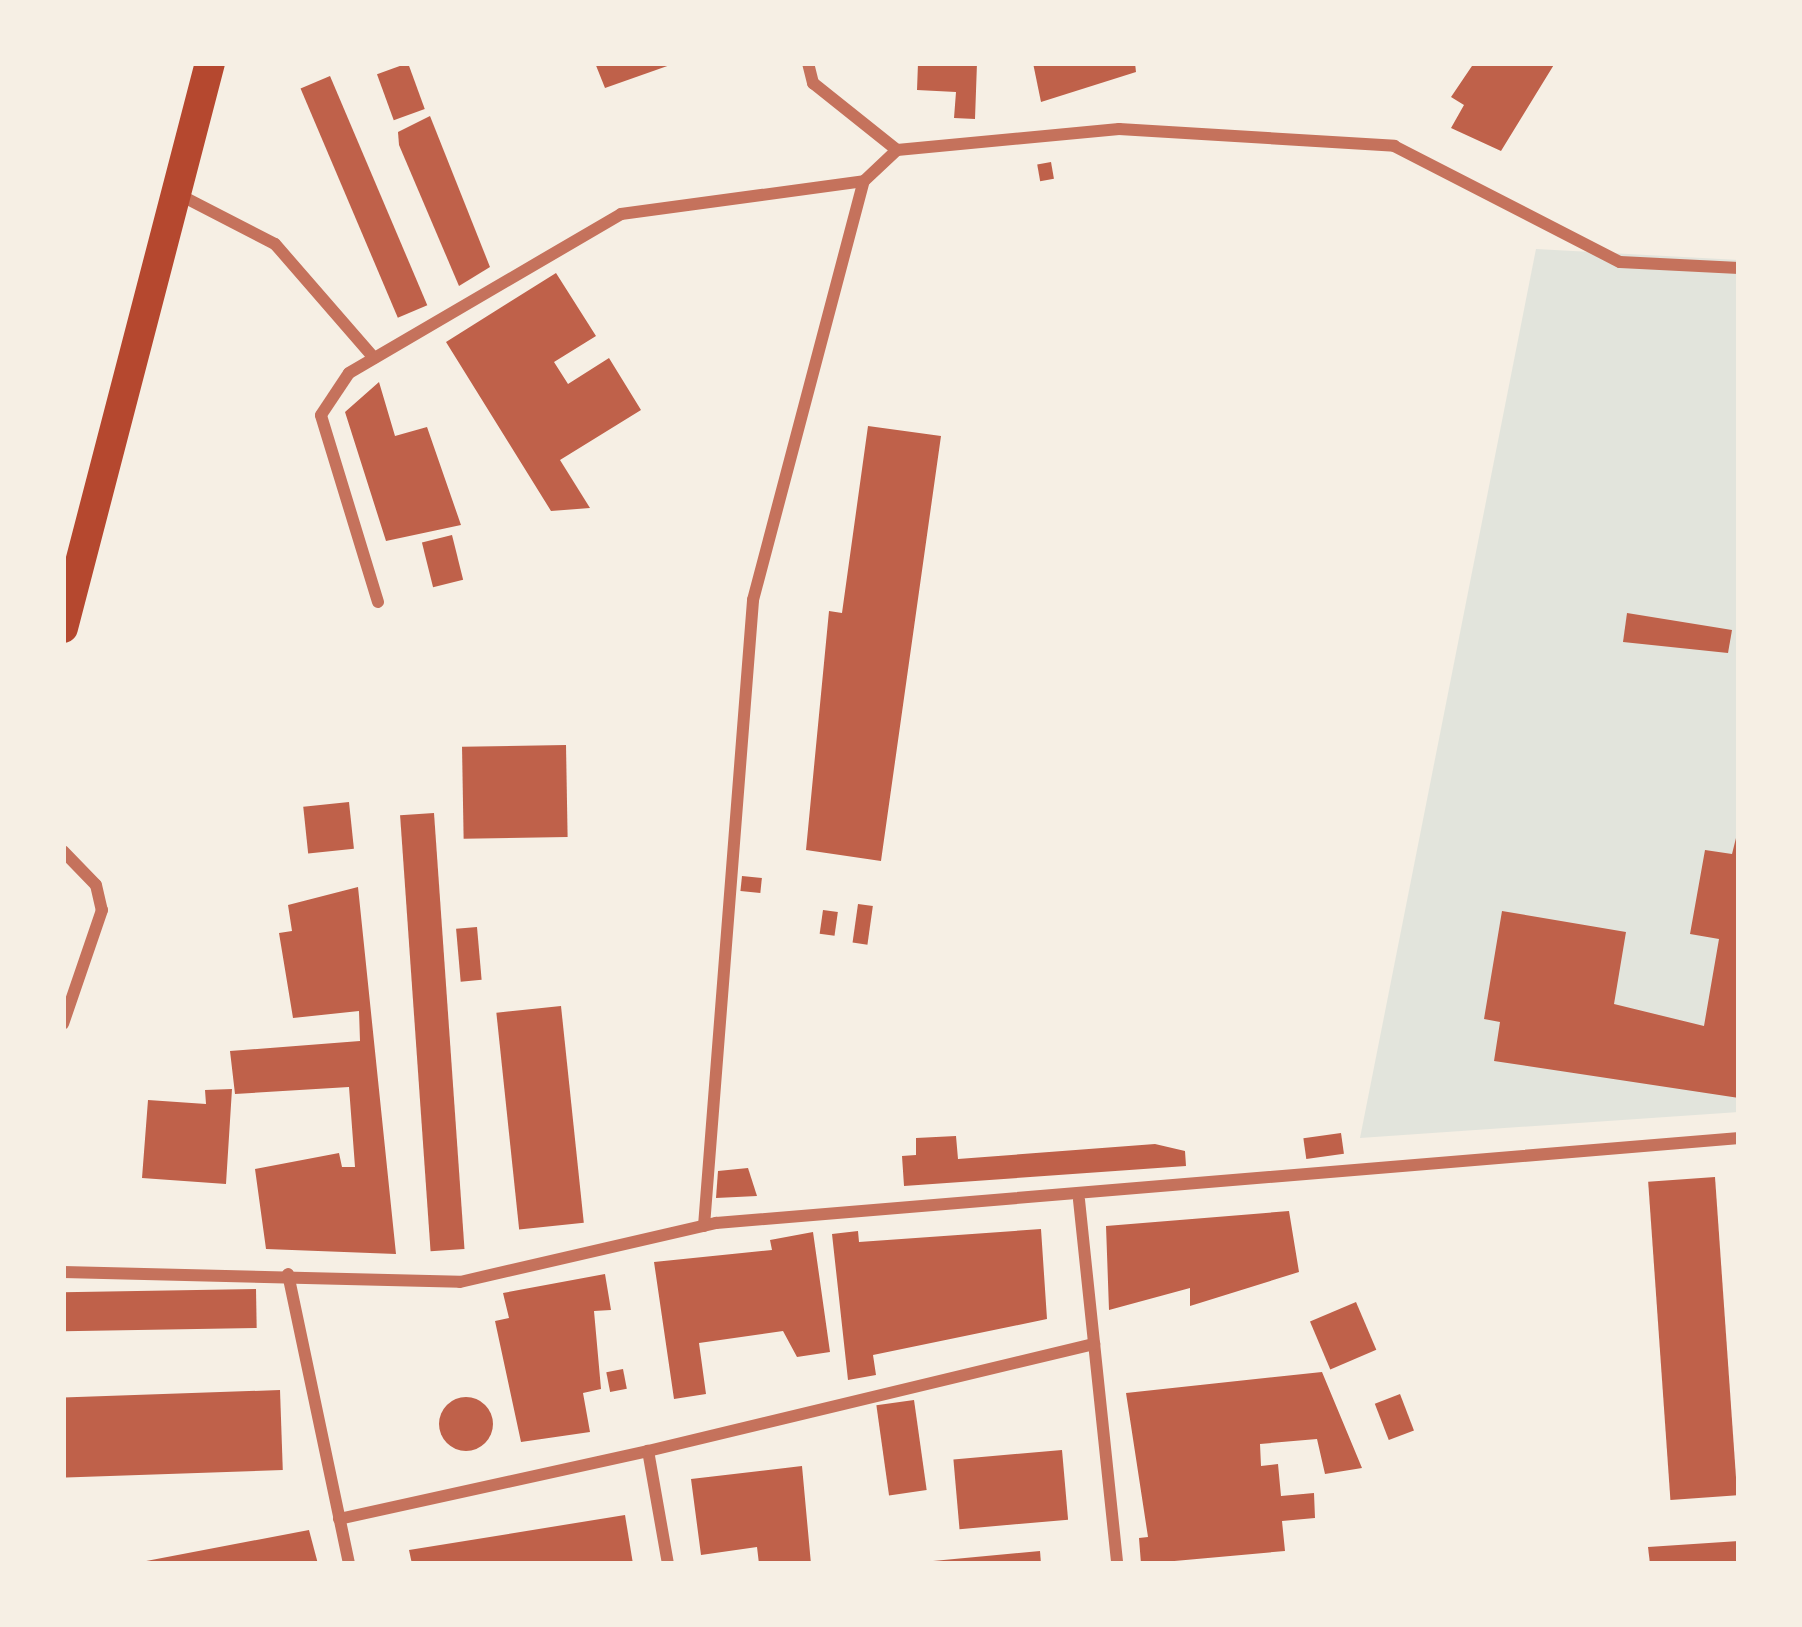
<!DOCTYPE html>
<style>
body{margin:0}
#map{position:relative;width:1802px;height:1627px;overflow:hidden;background:#f6efe4;font-family:Quicksand,sans-serif}
div>[style]{position:absolute}
[style*='--x']{left:calc(var(--x)*1px);top:calc(var(--y)*1px);width:calc(var(--w)*1px);rotate:calc(var(--a)*1deg)}
.green>*{inset:0;background:#e2e4dc}
.building>*{inset:0;background:#bf614a;transform-origin:0 0}
.round{border-radius:50%}
.minor>*{height:12px;margin:-6px;padding:0 6px;transform-origin:6px;border-radius:6px;background:#c5725c}
.primary>*{height:30px;margin:-15px;padding:0 15px;transform-origin:15px;border-radius:15px;background:#b5482f}
span{translate:-50% -50%;white-space:nowrap;text-align:center;line-height:1.15;-webkit-text-stroke:9px #f6efe4;paint-order:stroke}
.frame{position:absolute;inset:0;border:66px solid #f6efe4;pointer-events:none}
</style>
<div id="map">
<div class="green">
<div style="clip-path:polygon(1536px 249px,1739px 260px,1739px 1112px,1360px 1138px)"></div>
</div>
<div class="building">
<div style="left:408px;top:63px;width:49px;height:33px;rotate:70deg"></div>
<div style="clip-path:polygon(595px 63px,673px 63px,673px 64px,605px 88px)"></div>
<div style="clip-path:polygon(918px 63px,977px 63px,975px 119px,954px 118px,956px 92px,917px 90px)"></div>
<div style="clip-path:polygon(1033px 63px,1135px 63px,1136px 72px,1041px 102px)"></div>
<div style="clip-path:polygon(1474px 63px,1555px 63px,1501px 151px,1451px 128px,1464px 105px,1451px 97px)"></div>
<div style="left:330px;top:76px;width:249px;height:32px;rotate:67deg"></div>
<div style="clip-path:polygon(430px 116px,490px 267px,459px 286px,399px 145px,398px 132px)"></div>
<div style="left:1051px;top:162px;width:17px;height:14px;rotate:80deg"></div>
<div style="clip-path:polygon(556px 273px,596px 336px,554px 362px,568px 384px,609px 358px,641px 410px,560px 460px,590px 508px,551px 511px,446px 342px)"></div>
<div style="clip-path:polygon(379px 382px,395px 436px,427px 427px,461px 525px,386px 541px,345px 412px)"></div>
<div style="clip-path:polygon(868px 426px,941px 436px,881px 861px,806px 850px,829px 611px,842px 613px)"></div>
<div style="left:452px;top:535px;width:46px;height:31px;rotate:76deg"></div>
<div style="clip-path:polygon(1627px 613px,1732px 630px,1728px 653px,1623px 642px)"></div>
<div style="left:566px;top:745px;width:92px;height:104px;rotate:89deg"></div>
<div style="left:349px;top:802px;width:47px;height:46px;rotate:84deg"></div>
<div style="left:434px;top:813px;width:437px;height:34px;rotate:86deg"></div>
<div style="clip-path:polygon(1739px 826px,1739px 1098px,1494px 1061px,1500px 1022px,1484px 1019px,1502px 911px,1626px 932px,1614px 1004px,1704px 1026px,1719px 939px,1690px 934px,1705px 850px,1732px 854px)"></div>
<div style="left:742px;top:876px;width:20px;height:15px;rotate:6deg"></div>
<div style="clip-path:polygon(358px 887px,396px 1254px,266px 1249px,255px 1169px,339px 1153px,342px 1167px,355px 1167px,349px 1087px,235px 1094px,230px 1051px,360px 1041px,359px 1011px,293px 1018px,279px 933px,292px 931px,288px 905px)"></div>
<div style="left:858px;top:904px;width:15px;height:39px;rotate:8deg"></div>
<div style="left:823px;top:910px;width:15px;height:24px;rotate:8deg"></div>
<div style="left:477px;top:927px;width:53px;height:21px;rotate:85deg"></div>
<div style="left:561px;top:1006px;width:218px;height:65px;rotate:84deg"></div>
<div style="clip-path:polygon(232px 1089px,226px 1184px,142px 1178px,148px 1100px,206px 1104px,205px 1090px)"></div>
<div style="left:1341px;top:1133px;width:21px;height:38px;rotate:82deg"></div>
<div style="clip-path:polygon(956px 1136px,958px 1159px,1155px 1144px,1185px 1151px,1186px 1166px,904px 1186px,902px 1156px,916px 1155px,916px 1138px)"></div>
<div style="clip-path:polygon(748px 1168px,757px 1196px,716px 1198px,718px 1171px)"></div>
<div style="left:1715px;top:1177px;width:319px;height:67px;rotate:86deg"></div>
<div style="clip-path:polygon(1289px 1211px,1299px 1272px,1190px 1306px,1190px 1288px,1109px 1310px,1106px 1226px)"></div>
<div style="clip-path:polygon(1041px 1229px,1047px 1319px,873px 1355px,876px 1375px,848px 1380px,832px 1234px,858px 1231px,859px 1242px)"></div>
<div style="clip-path:polygon(813px 1232px,830px 1352px,797px 1357px,783px 1331px,699px 1343px,706px 1394px,674px 1399px,654px 1262px,772px 1250px,770px 1240px)"></div>
<div style="clip-path:polygon(605px 1274px,611px 1310px,594px 1311px,601px 1389px,583px 1393px,590px 1432px,521px 1442px,495px 1321px,509px 1318px,503px 1293px)"></div>
<div style="left:256px;top:1289px;width:39px;height:193px;rotate:89deg"></div>
<div style="left:1356px;top:1302px;width:52px;height:50px;rotate:67deg"></div>
<div style="left:623px;top:1369px;width:20px;height:17px;rotate:79deg"></div>
<div style="clip-path:polygon(1322px 1372px,1362px 1468px,1325px 1474px,1317px 1439px,1260px 1444px,1261px 1466px,1278px 1464px,1281px 1496px,1314px 1493px,1315px 1518px,1282px 1521px,1285px 1551px,1141px 1564px,1139px 1538px,1148px 1537px,1126px 1393px)"></div>
<div style="left:280px;top:1390px;width:80px;height:217px;rotate:88deg"></div>
<div style="left:1400px;top:1394px;width:39px;height:27px;rotate:69deg"></div>
<div class="round" style="left:439px;top:1397px;width:54px;height:54px"></div>
<div style="left:914px;top:1400px;width:91px;height:38px;rotate:82deg"></div>
<div style="left:1062px;top:1450px;width:70px;height:109px;rotate:85deg"></div>
<div style="clip-path:polygon(802px 1466px,811px 1564px,759px 1564px,757px 1547px,701px 1555px,691px 1479px)"></div>
<div style="clip-path:polygon(625px 1515px,633px 1564px,412px 1564px,409px 1550px)"></div>
<div style="clip-path:polygon(309px 1530px,318px 1564px,141px 1564px,141px 1562px)"></div>
<div style="clip-path:polygon(1739px 1541px,1739px 1564px,1650px 1564px,1648px 1547px)"></div>
<div style="clip-path:polygon(1040px 1551px,1041px 1564px,933px 1564px,933px 1561px)"></div>
</div>
<div class="minor">
<div style="--x:808;--y:63;--w:21;--a:76"></div>
<div style="--x:813;--y:83;--w:107;--a:38.6"></div>
<div style="--x:897;--y:150;--w:223;--a:-5.4"></div>
<div style="--x:1119;--y:129;--w:276;--a:3.5"></div>
<div style="--x:1394;--y:146;--w:254;--a:27.2"></div>
<div style="--x:1620;--y:262;--w:119;--a:2.9"></div>
<div style="--x:176;--y:193;--w:111;--a:27.3"></div>
<div style="--x:275;--y:244;--w:151;--a:49"></div>
<div style="--x:378;--y:602;--w:195;--a:-107"></div>
<div style="--x:321;--y:415;--w:50;--a:-56.3"></div>
<div style="--x:349;--y:373;--w:315;--a:-30.3"></div>
<div style="--x:621;--y:214;--w:245;--a:-7.7"></div>
<div style="--x:864;--y:181;--w:45;--a:-43.2"></div>
<div style="--x:63;--y:851;--w:47;--a:45.9"></div>
<div style="--x:96;--y:885;--w:26;--a:77"></div>
<div style="--x:102;--y:910;--w:120;--a:108.9"></div>
<div style="--x:1079;--y:1200;--w:366;--a:84"></div>
<div style="--x:704;--y:1226;--w:628;--a:-85.52"></div>
<div style="--x:753;--y:600;--w:433;--a:-75.2"></div>
<div style="--x:63;--y:1272;--w:397;--a:1.4"></div>
<div style="--x:460;--y:1282;--w:263;--a:-13"></div>
<div style="--x:716;--y:1223;--w:1027;--a:-4.75"></div>
<div style="--x:288;--y:1274;--w:296;--a:78.1"></div>
<div style="--x:339;--y:1519;--w:316;--a:-12.4"></div>
<div style="--x:668;--y:1564;--w:115;--a:-100"></div>
<div style="--x:648;--y:1451;--w:459;--a:-13.5"></div>
</div>
<div class="primary">
<div style="--x:63;--y:628;--w:584;--a:-75.42"></div>
</div>
<div class="frame"></div>
</div>
